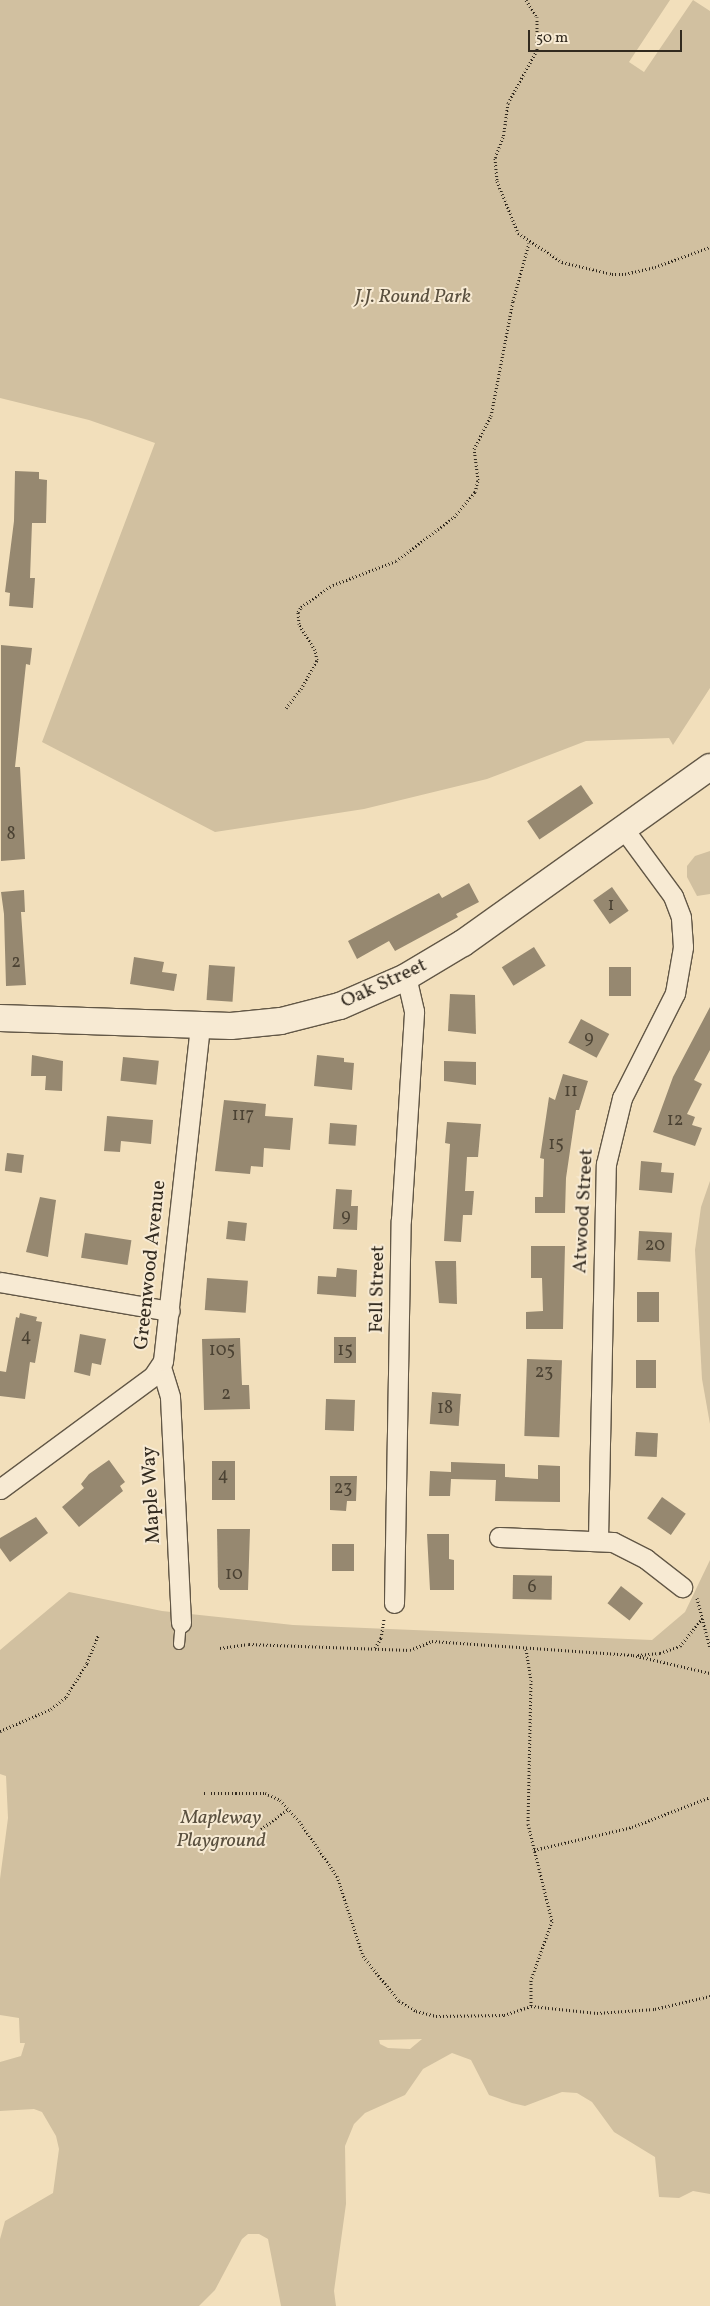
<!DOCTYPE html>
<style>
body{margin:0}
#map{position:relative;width:710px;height:2306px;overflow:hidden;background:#f2dfbb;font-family:Vollkorn,serif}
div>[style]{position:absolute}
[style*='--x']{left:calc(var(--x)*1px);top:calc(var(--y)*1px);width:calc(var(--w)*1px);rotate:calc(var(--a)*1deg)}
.green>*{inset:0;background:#d1c0a0}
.building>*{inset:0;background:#968870;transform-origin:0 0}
.path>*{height:3px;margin-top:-1.5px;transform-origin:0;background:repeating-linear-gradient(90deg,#322a1f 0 1px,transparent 0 3.5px)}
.roads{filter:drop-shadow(1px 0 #625746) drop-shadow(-1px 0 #625746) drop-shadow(0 1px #625746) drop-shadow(0 -1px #625746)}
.lane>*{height:10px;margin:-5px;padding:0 5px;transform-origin:5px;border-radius:5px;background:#f7ead3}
.street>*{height:19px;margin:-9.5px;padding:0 9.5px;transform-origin:9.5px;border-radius:9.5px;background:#f7ead3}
.secondary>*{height:26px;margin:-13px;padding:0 13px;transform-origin:13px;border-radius:13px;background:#f7ead3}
span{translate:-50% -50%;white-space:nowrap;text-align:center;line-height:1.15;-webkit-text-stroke:4px #f7ead3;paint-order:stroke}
.number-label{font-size:18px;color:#4b4233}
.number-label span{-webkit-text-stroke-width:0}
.park-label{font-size:20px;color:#5a503f;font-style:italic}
.street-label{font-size:20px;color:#322a1f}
.scale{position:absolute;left:528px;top:30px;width:154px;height:22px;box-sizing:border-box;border:2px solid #322a1f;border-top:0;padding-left:6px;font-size:15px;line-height:18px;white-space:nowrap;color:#322a1f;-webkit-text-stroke:4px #f7ead3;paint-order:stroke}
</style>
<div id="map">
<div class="green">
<div style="clip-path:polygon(0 0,670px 0,629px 62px,644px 72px,693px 0,710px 11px,710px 688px,673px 745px,669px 738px,586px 741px,487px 779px,364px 809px,215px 832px,42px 742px,155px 443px,89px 420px,0 398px)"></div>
<div style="clip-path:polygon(710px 851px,710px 894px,697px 896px,687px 877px,687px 866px,695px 856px)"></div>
<div style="clip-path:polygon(710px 1181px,710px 1424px,702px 1379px,695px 1250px,701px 1207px)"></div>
<div style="clip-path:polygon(evenodd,710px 1560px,710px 2194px,693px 2191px,679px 2198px,659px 2197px,655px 2157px,614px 2132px,592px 2102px,577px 2093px,562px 2092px,525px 2106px,512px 2103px,489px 2095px,471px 2060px,452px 2053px,423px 2069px,405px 2095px,365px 2113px,354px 2124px,345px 2146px,346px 2204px,334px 2291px,336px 2306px,281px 2306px,268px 2239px,259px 2234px,248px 2234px,242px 2239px,215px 2290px,199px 2306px,0 2306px,0 2239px,5px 2221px,53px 2193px,59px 2149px,56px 2136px,42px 2112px,34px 2109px,0 2111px,0 2062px,21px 2056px,25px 2043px,20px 2043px,19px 2018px,0 2015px,0 1879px,8px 1818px,6px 1776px,0 1774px,0 1650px,69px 1592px,162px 1611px,293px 1625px,652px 1640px,685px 1612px,710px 1560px,422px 2039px,410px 2049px,388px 2048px,380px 2044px,379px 2040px,422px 2039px)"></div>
</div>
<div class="building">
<div style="clip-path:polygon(15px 471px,39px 472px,39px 479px,47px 480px,46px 523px,32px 523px,30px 578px,35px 578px,33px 608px,9px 606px,10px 593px,5px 592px,14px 521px)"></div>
<div style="clip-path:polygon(1px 645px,32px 648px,30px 665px,26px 664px,15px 767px,20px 767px,25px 859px,1px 861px)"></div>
<div style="left:581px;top:785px;width:22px;height:65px;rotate:56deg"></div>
<div style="clip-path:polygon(469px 883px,479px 902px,456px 914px,458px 917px,395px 951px,389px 941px,357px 959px,348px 941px,439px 893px,442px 898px)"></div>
<div style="left:612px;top:887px;width:29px;height:23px;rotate:55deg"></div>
<div style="clip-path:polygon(24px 890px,25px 912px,21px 912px,26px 985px,6px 986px,4px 914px,1px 892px)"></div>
<div style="left:534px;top:947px;width:22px;height:38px;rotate:58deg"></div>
<div style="clip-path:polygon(134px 957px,164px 962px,162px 972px,177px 974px,174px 991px,130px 984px)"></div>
<div style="left:209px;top:965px;width:26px;height:35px;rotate:4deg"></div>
<div style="left:609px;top:967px;width:22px;height:29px"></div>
<div style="clip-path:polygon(450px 994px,475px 995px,476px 1034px,448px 1031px)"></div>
<div style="clip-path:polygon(710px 1007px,710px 1050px,694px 1080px,702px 1084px,687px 1114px,695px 1117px,692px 1125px,702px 1128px,695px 1146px,653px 1132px,673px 1077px)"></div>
<div style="left:581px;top:1019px;width:32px;height:27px;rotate:28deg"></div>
<div style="clip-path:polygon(32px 1055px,63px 1061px,62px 1091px,45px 1090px,46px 1076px,31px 1076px)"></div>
<div style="clip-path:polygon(317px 1055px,344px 1058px,344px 1062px,354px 1063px,352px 1090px,314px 1086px)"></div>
<div style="left:123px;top:1057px;width:36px;height:24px;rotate:6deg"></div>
<div style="clip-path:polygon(444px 1061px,476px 1062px,476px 1085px,444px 1081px)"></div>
<div style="clip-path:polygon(563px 1074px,588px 1081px,579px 1110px,576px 1110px,566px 1178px,565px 1213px,535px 1213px,535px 1197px,543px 1197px,544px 1159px,540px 1158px,549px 1097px,555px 1100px)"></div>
<div style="clip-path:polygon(224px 1100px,266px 1104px,265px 1116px,293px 1118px,290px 1150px,264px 1148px,263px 1167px,251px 1166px,250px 1174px,215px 1171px)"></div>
<div style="clip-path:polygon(107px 1116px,153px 1120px,151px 1144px,121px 1141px,120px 1152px,104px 1151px)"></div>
<div style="clip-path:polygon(447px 1122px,481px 1124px,478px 1157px,467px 1157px,465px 1191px,474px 1191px,472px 1215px,463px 1215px,461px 1242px,444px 1241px,450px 1144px,445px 1143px)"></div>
<div style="left:330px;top:1123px;width:27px;height:21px;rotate:4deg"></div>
<div style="left:7px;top:1153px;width:17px;height:18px;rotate:7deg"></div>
<div style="clip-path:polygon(641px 1161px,662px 1163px,661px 1172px,674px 1173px,672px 1193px,639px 1190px)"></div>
<div style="clip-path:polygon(336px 1189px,352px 1190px,351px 1206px,358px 1206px,357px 1230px,333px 1229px)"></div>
<div style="clip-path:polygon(40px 1197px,56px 1200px,48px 1257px,26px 1252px)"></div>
<div style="left:228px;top:1221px;width:19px;height:18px;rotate:6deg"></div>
<div style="left:639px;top:1231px;width:33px;height:29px;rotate:3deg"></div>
<div style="left:85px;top:1233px;width:47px;height:25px;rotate:9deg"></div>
<div style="clip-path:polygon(531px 1246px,565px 1246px,563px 1329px,526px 1329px,526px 1312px,543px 1311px,542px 1278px,531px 1278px)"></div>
<div style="clip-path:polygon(435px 1261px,456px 1261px,457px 1304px,439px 1303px)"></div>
<div style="clip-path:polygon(337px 1268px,357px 1270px,356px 1297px,317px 1294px,318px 1276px,336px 1277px)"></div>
<div style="left:207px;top:1278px;width:41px;height:32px;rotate:4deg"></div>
<div style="left:637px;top:1292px;width:22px;height:30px"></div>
<div style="clip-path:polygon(20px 1313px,37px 1317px,36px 1321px,42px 1322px,35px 1363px,30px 1362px,25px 1399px,0 1396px,0 1371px,6px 1372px,16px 1317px,19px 1318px)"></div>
<div style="clip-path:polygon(80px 1334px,106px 1339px,101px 1365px,92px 1363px,90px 1376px,74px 1372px)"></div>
<div style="left:334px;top:1337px;width:22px;height:26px"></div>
<div style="clip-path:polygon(240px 1338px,242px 1385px,249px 1385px,250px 1409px,204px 1410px,202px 1339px)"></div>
<div style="left:527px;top:1359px;width:35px;height:77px;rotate:2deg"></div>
<div style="left:636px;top:1360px;width:20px;height:28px"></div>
<div style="left:432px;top:1392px;width:29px;height:32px;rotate:4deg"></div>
<div style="left:326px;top:1399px;width:29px;height:31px;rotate:2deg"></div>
<div style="left:636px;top:1432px;width:22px;height:24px;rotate:3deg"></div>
<div style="clip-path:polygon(109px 1460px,125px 1482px,120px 1486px,123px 1491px,79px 1527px,62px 1507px,84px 1488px,81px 1484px,89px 1474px)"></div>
<div style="left:235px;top:1461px;width:39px;height:23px;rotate:90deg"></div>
<div style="clip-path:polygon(451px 1462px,505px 1464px,505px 1477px,538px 1479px,538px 1465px,560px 1466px,560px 1502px,495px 1501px,496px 1480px,451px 1479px,450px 1496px,429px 1496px,430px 1471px,451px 1472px)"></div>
<div style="clip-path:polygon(330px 1476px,357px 1476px,356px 1501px,347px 1501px,346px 1511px,330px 1510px)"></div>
<div style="left:662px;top:1497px;width:29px;height:26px;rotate:35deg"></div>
<div style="clip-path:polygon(36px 1517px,48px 1533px,10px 1562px,0 1548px,0 1538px)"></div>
<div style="clip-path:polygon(217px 1529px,250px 1529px,248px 1590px,220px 1590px,218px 1587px)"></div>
<div style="clip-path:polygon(427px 1534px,449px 1534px,449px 1559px,454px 1560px,454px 1590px,430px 1590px)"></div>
<div style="left:332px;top:1544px;width:22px;height:27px"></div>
<div style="left:513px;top:1575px;width:39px;height:24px;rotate:1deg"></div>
<div style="left:621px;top:1586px;width:28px;height:22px;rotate:38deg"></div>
</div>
<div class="path">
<div style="--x:526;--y:0;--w:20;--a:57"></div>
<div style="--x:537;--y:17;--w:33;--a:90"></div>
<div style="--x:537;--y:50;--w:60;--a:118.7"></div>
<div style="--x:508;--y:103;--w:34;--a:98"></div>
<div style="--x:503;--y:137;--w:22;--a:111"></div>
<div style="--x:495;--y:158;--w:23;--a:85"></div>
<div style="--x:497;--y:181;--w:56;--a:68"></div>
<div style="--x:518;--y:233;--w:53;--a:33.4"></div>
<div style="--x:562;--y:262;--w:51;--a:13.5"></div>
<div style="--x:612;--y:274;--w:13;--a:0"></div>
<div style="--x:625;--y:274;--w:31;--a:-13"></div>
<div style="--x:655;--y:267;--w:59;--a:-20"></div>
<div style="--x:286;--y:708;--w:24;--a:-52"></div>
<div style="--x:301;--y:689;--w:33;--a:-61"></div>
<div style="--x:317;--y:660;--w:10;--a:-101"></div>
<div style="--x:315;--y:650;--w:31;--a:-122"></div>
<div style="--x:299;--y:624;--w:12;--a:-95"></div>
<div style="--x:298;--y:612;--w:6;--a:-59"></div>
<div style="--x:301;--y:607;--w:39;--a:-35"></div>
<div style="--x:333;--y:585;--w:67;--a:-20.9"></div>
<div style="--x:396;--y:561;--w:73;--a:-37.2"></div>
<div style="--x:454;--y:517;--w:33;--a:-50"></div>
<div style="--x:475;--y:492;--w:12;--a:-76"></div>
<div style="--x:478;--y:480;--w:31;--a:-97"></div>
<div style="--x:474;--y:449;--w:37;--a:-63"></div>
<div style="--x:491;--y:416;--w:117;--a:-79.2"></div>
<div style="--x:513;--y:301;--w:60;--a:-74.6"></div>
<div style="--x:697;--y:1598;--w:52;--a:75.4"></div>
<div style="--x:220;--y:1648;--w:29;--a:-8"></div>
<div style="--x:249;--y:1644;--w:161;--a:2.1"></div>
<div style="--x:410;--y:1650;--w:24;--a:-22"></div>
<div style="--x:432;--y:1641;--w:201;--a:4"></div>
<div style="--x:633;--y:1655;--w:79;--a:13.2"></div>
<div style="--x:375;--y:1648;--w:12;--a:-59"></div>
<div style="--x:381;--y:1638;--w:19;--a:-81"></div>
<div style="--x:526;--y:1649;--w:31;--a:81"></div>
<div style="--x:531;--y:1680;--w:144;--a:91.2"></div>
<div style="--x:528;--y:1824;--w:100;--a:76.1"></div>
<div style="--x:552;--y:1921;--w:63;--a:109.6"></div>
<div style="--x:531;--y:1980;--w:26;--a:90"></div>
<div style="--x:638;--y:1655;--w:22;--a:-5"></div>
<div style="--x:660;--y:1653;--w:21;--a:-19"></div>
<div style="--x:680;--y:1646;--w:36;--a:-51"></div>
<div style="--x:0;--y:1731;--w:56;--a:-23.3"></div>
<div style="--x:51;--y:1709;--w:19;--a:-39"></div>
<div style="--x:66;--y:1697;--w:40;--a:-58"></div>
<div style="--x:87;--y:1663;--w:31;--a:-68"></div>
<div style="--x:204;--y:1793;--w:61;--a:0"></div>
<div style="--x:265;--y:1793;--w:17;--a:25"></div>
<div style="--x:280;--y:1800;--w:28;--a:48"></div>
<div style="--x:299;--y:1821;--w:67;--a:55.4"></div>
<div style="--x:337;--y:1876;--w:84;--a:72"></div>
<div style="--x:363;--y:1956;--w:58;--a:51.3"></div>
<div style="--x:399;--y:2001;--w:20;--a:30"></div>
<div style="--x:416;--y:2011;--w:21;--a:14"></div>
<div style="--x:436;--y:2016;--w:68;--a:-0.8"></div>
<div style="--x:504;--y:2015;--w:28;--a:-18"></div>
<div style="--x:531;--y:2006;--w:66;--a:6.1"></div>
<div style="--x:597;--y:2013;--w:58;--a:-3.9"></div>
<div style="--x:655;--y:2009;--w:57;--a:-13.3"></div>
<div style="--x:261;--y:1829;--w:34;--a:-36"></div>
<div style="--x:534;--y:1850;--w:101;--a:-13.2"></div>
<div style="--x:632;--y:1827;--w:84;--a:-21"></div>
</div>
<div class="roads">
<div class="lane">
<div style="--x:179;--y:1644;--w:21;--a:-85"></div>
</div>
<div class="street">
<div style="--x:0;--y:1282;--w:172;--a:9.7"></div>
<div style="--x:161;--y:1367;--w:31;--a:73"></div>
<div style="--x:170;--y:1397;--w:226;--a:87.2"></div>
<div style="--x:0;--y:1489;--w:190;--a:-36.4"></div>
<div style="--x:153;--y:1376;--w:18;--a:-56"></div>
<div style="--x:163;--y:1361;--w:337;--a:-83.7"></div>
<div style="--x:499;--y:1537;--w:114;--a:2.5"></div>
<div style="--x:613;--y:1542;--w:37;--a:27"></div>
<div style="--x:646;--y:1559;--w:46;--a:37.9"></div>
<div style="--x:598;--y:1539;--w:375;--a:-88.8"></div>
<div style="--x:606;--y:1164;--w:68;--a:-76.4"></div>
<div style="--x:622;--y:1098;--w:118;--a:-63.2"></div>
<div style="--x:675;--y:993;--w:47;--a:-80.1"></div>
<div style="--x:683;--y:947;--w:30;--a:-94"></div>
<div style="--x:681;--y:917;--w:22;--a:-111"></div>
<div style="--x:673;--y:896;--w:84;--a:-126.3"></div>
<div style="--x:394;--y:1603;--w:383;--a:-89"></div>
<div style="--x:401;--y:1220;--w:209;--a:-86.4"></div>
<div style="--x:414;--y:1011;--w:35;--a:-103"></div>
</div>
<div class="secondary">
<div style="--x:0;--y:1018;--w:231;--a:2"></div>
<div style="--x:231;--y:1026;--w:50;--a:-5.7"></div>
<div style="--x:281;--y:1021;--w:61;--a:-14.3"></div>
<div style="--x:340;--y:1006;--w:72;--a:-23.7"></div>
<div style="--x:406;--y:977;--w:66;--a:-30.8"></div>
<div style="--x:463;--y:943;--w:303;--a:-35.5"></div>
</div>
</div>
<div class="number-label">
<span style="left:11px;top:835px">8</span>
<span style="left:611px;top:906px">1</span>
<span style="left:16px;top:963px">2</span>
<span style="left:589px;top:1039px">9</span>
<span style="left:571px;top:1092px">11</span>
<span style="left:243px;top:1116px">117</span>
<span style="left:675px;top:1121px">12</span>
<span style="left:556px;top:1145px">15</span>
<span style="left:346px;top:1217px">9</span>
<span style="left:655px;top:1246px">20</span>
<span style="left:26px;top:1337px">4</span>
<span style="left:222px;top:1351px">105</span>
<span style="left:345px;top:1351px">15</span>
<span style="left:544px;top:1373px">23</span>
<span style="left:226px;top:1395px">2</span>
<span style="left:445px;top:1409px">18</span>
<span style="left:223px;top:1476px">4</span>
<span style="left:343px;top:1489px">23</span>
<span style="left:234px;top:1575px">10</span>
<span style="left:532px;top:1588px">6</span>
</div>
<div class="park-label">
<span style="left:413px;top:297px">J.J. Round Park</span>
<span style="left:221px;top:1830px">Mapleway<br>Playground</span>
</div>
<div class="street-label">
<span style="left:384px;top:984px;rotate:-25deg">Oak Street</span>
<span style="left:584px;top:1211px;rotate:-87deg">Atwood Street</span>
<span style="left:151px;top:1265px;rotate:-84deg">Greenwood Avenue</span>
<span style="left:378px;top:1289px;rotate:-89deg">Fell Street</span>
<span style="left:152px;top:1495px;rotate:-93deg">Maple Way</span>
</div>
<div class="scale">50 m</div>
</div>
